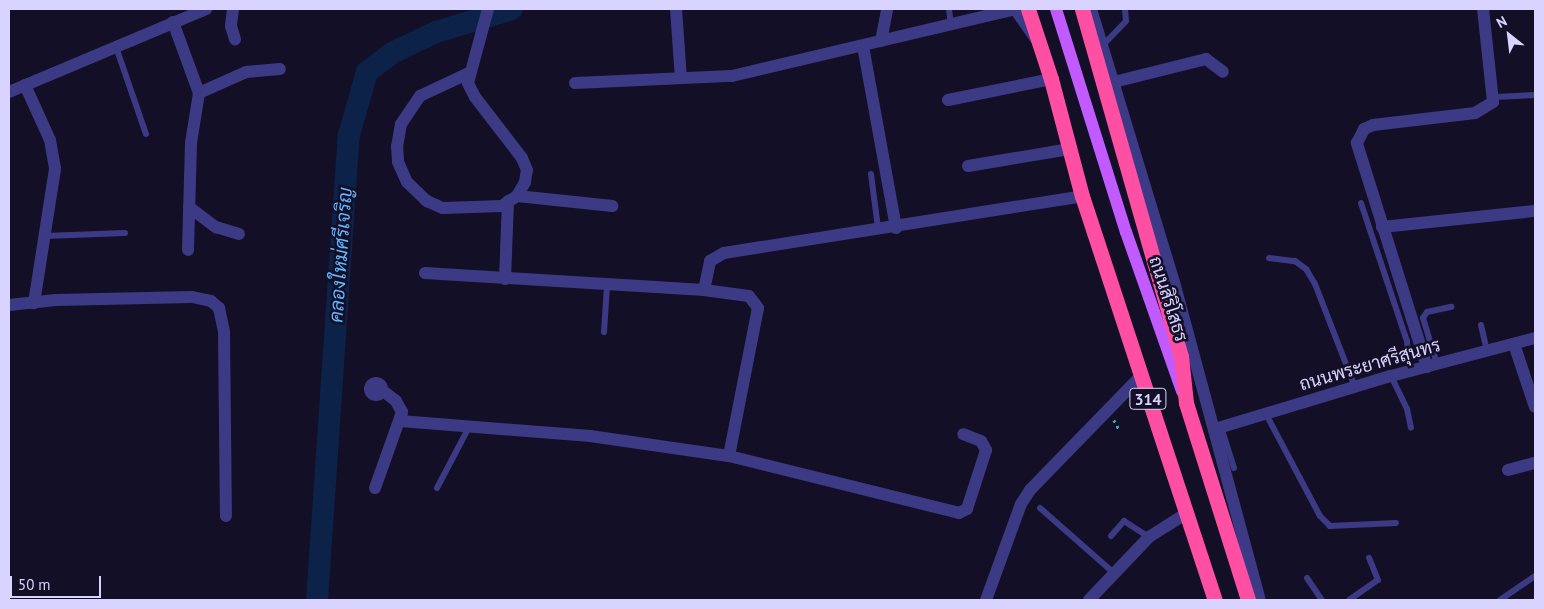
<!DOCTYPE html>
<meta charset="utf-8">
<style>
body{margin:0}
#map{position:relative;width:1544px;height:609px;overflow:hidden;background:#130f26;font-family:"PT Sans",Sarabun,sans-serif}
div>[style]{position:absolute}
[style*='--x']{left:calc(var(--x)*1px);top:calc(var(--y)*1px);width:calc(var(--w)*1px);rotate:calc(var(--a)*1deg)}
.river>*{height:22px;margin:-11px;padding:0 11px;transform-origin:11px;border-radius:11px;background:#0c2248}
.path>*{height:2.5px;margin-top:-1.25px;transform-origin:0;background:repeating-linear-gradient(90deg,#2fb8b0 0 2.5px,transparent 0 6.5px)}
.lane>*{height:6px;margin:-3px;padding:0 3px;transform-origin:3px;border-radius:3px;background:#3d3a85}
.street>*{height:12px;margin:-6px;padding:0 6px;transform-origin:6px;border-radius:6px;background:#3d3a85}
.street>.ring{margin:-6px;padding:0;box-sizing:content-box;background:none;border:12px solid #3d3a85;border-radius:50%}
.primary>*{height:12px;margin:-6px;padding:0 6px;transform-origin:6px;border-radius:6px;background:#c25bff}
.highway>*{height:15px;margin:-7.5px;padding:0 7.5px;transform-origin:7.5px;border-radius:7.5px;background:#ff4fa3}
span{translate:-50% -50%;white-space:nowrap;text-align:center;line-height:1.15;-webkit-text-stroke:5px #130f26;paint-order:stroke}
.shield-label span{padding:1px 4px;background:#130f26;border:1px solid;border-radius:4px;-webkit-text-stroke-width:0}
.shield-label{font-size:16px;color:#d9d4ff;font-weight:700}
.street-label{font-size:18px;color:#d9d4ff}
.water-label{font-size:19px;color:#62b6ff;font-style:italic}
.frame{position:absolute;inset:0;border:10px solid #d9d4ff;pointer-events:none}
.north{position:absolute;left:1484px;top:10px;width:50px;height:50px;-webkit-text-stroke:4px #130f26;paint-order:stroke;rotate:331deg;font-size:14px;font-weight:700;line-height:20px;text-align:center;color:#d9d4ff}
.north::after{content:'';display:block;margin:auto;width:18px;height:22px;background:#d9d4ff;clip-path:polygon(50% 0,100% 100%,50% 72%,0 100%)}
.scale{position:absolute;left:10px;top:576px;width:91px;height:22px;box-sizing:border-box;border:2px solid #d9d4ff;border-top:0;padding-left:6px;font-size:15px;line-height:18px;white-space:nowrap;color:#d9d4ff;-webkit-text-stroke:4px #130f26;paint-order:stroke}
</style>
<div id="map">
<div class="river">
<div style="--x:317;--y:600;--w:466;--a:-86.1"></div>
<div style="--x:349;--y:135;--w:66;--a:-74.1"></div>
<div style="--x:367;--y:72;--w:31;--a:-37"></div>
<div style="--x:392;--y:53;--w:49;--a:-25.5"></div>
<div style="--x:436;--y:32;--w:79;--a:-16.8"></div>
</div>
<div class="path">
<div style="--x:1114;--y:420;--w:10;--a:61"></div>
</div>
<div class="lane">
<div style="--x:949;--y:9;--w:16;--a:83"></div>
<div style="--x:1103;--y:45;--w:33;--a:-46"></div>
<div style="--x:1126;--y:21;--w:12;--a:-95"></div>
<div style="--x:116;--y:47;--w:92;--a:71"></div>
<div style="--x:1495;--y:97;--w:40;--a:-2.9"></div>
<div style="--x:871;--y:174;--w:54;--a:82.6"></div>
<div style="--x:1361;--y:203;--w:145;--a:71.6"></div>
<div style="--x:1407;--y:341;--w:31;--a:86"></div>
<div style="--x:45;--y:236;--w:80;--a:-2.1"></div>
<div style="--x:1269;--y:258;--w:26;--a:7"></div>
<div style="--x:1295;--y:261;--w:14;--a:36"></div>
<div style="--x:1306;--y:269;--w:17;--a:59"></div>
<div style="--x:1315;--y:284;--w:110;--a:68.8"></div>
<div style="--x:1481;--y:325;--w:26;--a:77"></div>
<div style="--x:604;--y:332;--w:47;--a:-86.3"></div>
<div style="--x:1437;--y:364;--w:48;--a:-106.9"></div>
<div style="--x:1423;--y:318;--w:7;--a:-56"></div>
<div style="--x:1427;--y:312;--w:25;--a:-12"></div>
<div style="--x:1391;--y:376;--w:37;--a:64"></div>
<div style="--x:1407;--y:409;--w:19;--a:78"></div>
<div style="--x:1266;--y:414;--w:115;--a:62.1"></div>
<div style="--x:1320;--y:516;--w:14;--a:45"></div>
<div style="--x:1330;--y:526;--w:66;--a:-2.6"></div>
<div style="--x:1221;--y:427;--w:43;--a:72.4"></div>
<div style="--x:437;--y:488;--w:69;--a:-62.3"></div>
<div style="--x:1040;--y:508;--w:98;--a:41.3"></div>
<div style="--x:1111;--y:536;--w:20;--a:-49"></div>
<div style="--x:1124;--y:521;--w:30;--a:33"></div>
<div style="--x:1307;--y:578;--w:27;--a:56"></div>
<div style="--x:1349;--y:600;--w:35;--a:-35"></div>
<div style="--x:1378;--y:580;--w:24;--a:-112"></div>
<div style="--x:1500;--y:600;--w:42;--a:-34.4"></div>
</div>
<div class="street">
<div style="--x:233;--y:9;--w:17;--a:97"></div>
<div style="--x:231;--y:26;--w:14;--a:73"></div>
<div style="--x:676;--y:9;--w:69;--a:85.9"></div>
<div style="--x:1015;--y:9;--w:37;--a:55"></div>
<div style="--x:1091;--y:9;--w:285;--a:73.1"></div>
<div style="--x:1174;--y:282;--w:329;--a:74.9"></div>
<div style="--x:173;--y:22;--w:76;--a:69.9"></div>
<div style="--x:199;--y:93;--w:51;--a:99.1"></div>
<div style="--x:191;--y:143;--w:107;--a:91.6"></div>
<div style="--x:881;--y:41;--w:33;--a:-79"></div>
<div style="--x:863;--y:46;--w:185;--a:79.7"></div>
<div style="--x:469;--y:73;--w:54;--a:154.9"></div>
<div style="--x:420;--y:96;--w:34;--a:124"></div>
<div style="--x:401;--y:124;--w:22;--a:100"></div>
<div style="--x:397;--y:146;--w:16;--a:86"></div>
<div style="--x:398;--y:162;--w:22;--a:66"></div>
<div style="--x:407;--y:182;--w:28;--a:44"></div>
<div style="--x:427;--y:201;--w:17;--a:24"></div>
<div style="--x:443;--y:208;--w:59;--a:-1.9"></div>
<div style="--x:502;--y:206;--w:18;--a:-34"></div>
<div style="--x:517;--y:196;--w:16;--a:-60"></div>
<div style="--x:525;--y:182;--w:12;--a:-81"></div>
<div style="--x:527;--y:170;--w:13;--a:-113"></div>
<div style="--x:522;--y:158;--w:77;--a:-127.6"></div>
<div style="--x:475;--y:97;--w:16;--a:-117"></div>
<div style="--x:468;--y:83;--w:77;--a:-74.9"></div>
<div style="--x:1114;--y:82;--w:95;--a:-14"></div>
<div style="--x:1206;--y:59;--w:21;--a:37"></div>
<div style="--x:575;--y:83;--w:157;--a:-2.6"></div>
<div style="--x:732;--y:76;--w:291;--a:-13.3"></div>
<div style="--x:25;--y:85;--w:60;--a:65.6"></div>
<div style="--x:50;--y:140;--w:29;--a:80"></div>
<div style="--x:55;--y:169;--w:136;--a:98.9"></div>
<div style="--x:9;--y:92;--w:214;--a:-22.8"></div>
<div style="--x:199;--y:93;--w:51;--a:-24.1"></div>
<div style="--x:246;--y:72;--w:34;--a:-5"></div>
<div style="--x:948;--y:100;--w:105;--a:-11.5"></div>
<div style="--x:968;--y:166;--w:103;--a:-9.5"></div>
<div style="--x:517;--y:196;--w:96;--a:6"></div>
<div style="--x:189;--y:207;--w:34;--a:37"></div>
<div style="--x:216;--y:227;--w:24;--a:17"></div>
<div style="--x:1382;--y:227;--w:154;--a:-6"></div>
<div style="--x:425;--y:273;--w:280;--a:3.5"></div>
<div style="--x:704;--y:290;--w:45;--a:7.6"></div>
<div style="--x:749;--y:296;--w:15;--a:53"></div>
<div style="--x:758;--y:308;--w:151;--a:101.1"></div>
<div style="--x:505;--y:279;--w:78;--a:-87.8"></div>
<div style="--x:704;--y:290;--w:30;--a:-78"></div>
<div style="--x:710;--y:261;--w:16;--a:-30"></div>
<div style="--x:724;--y:253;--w:363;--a:-9"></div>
<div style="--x:9;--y:305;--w:47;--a:-6.1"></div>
<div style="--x:56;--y:300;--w:136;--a:-1.3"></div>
<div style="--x:192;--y:297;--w:19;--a:12"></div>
<div style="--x:211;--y:301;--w:11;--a:41"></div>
<div style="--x:219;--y:308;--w:25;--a:78"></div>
<div style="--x:224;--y:332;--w:184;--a:89.4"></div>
<div style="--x:1514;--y:344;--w:66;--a:71.6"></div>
<div style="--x:1427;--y:367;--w:235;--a:-107.4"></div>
<div style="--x:1357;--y:143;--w:16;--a:-63"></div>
<div style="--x:1364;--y:129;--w:10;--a:-24"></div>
<div style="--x:1373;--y:125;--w:103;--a:-6.7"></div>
<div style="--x:1475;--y:113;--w:21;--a:-31"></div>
<div style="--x:1493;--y:102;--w:94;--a:-96.1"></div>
<div class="ring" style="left:370px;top:383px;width:0;height:0"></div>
<div style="--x:400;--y:421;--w:191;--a:4.5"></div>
<div style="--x:590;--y:436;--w:140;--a:8.2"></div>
<div style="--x:729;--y:456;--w:237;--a:13.9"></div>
<div style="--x:959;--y:513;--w:9;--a:-27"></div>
<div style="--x:967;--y:509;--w:62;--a:-72.1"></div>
<div style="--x:986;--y:450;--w:10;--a:-119"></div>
<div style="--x:981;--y:441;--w:19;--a:-159"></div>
<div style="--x:1215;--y:429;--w:184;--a:-16.8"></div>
<div style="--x:1391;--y:376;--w:149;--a:-14.8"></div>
<div style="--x:1508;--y:470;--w:28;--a:-15"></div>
<div style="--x:375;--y:488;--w:81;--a:-70.4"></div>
<div style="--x:402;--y:412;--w:13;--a:-119"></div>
<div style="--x:396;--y:401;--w:16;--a:-142"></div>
<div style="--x:986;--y:600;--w:102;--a:-70"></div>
<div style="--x:1021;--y:504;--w:17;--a:-57"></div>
<div style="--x:1030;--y:490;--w:158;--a:-45.8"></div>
<div style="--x:1089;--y:600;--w:87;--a:-46.4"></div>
<div style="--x:1149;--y:537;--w:45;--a:-32.3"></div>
</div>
<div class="primary">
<div style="--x:1056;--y:9;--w:234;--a:72.6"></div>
<div style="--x:1126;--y:232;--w:169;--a:70.6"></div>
</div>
<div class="highway">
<div style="--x:1028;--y:9;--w:74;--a:71.8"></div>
<div style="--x:1051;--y:79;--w:121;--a:75.2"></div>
<div style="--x:1082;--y:196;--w:425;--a:71.8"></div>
<div style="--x:1082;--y:9;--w:361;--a:74.1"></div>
<div style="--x:1181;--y:356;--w:47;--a:83.9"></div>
<div style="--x:1186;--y:403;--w:207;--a:72.5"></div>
</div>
<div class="shield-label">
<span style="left:1148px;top:399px">314</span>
</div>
<div class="street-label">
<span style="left:1168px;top:299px;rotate:72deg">ถนนสิริโสธร</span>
<span style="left:1370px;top:365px;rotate:-16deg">ถนนพระยาศรีสุนทร</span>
</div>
<div class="water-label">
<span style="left:341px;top:255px;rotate:-86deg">คลองใหม่ศรีเจริญ</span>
</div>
<div class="frame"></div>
<div class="north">N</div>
<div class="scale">50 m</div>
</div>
